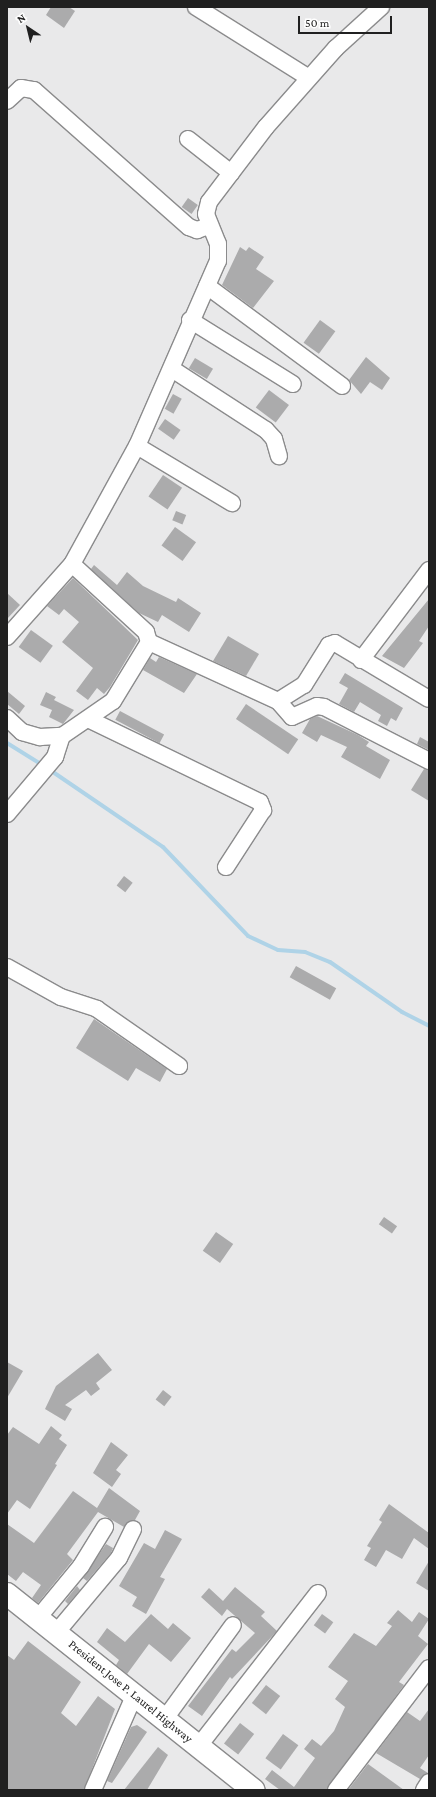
<!DOCTYPE html>
<style>
body{margin:0}
#map{position:relative;width:436px;height:1797px;overflow:hidden;background:#e9e9ea;font-family:"Crimson Pro",serif}
div>[style]{position:absolute}
[style*='--x']{left:calc(var(--x)*1px);top:calc(var(--y)*1px);width:calc(var(--w)*1px);rotate:calc(var(--a)*1deg)}
.stream>*{height:4px;margin:-2px;padding:0 2px;transform-origin:2px;border-radius:2px;background:#afd3e7}
.building>*{inset:0;background:#ababac;transform-origin:0 0}
.roads{filter:drop-shadow(1px 0 #8b8b8c) drop-shadow(-1px 0 #8b8b8c) drop-shadow(0 1px #8b8b8c) drop-shadow(0 -1px #8b8b8c)}
.minor>*{height:16px;margin:-8px;padding:0 8px;transform-origin:8px;border-radius:8px;background:#fff}
.highway>*{height:22px;margin:-11px;padding:0 11px;transform-origin:11px;border-radius:11px;background:#fff}
span{translate:-50% -50%;white-space:nowrap;text-align:center;line-height:1.15;-webkit-text-stroke:3px #fff;paint-order:stroke}
.street-label{font-size:12px;color:#202020}
.frame{position:absolute;inset:0;border:8px solid #202020;pointer-events:none}
.north{position:absolute;left:8px;top:8px;width:40px;height:40px;-webkit-text-stroke:3px #fff;paint-order:stroke;rotate:325deg;font-size:11px;font-weight:700;line-height:16px;text-align:center;color:#202020}
.north::after{content:'';display:block;margin:auto;width:14px;height:18px;background:#202020;clip-path:polygon(50% 0,100% 100%,50% 72%,0 100%)}
.scale{position:absolute;left:298px;top:16px;width:94px;height:18px;box-sizing:border-box;border:2px solid #202020;border-top:0;padding-left:5px;font-size:12px;line-height:14px;white-space:nowrap;color:#202020;-webkit-text-stroke:3px #fff;paint-order:stroke}
</style>
<div id="map">
<div class="stream">
<div style="--x:7;--y:743;--w:44;--a:31.9"></div>
<div style="--x:50;--y:770;--w:137;--a:34.3"></div>
<div style="--x:163;--y:847;--w:123;--a:46.3"></div>
<div style="--x:248;--y:936;--w:33;--a:25"></div>
<div style="--x:278;--y:950;--w:27;--a:4"></div>
<div style="--x:305;--y:952;--w:27;--a:22"></div>
<div style="--x:330;--y:962;--w:88;--a:34.8"></div>
<div style="--x:402;--y:1012;--w:30;--a:27"></div>
</div>
<div class="building">
<div style="clip-path:polygon(51px 7px,69px 7px,75px 11px,64px 28px,46px 15px)"></div>
<div style="left:188px;top:198px;width:12px;height:11px;rotate:35deg"></div>
<div style="clip-path:polygon(240px 247px,246px 251px,249px 247px,264px 257px,256px 269px,274px 281px,253px 308px,222px 285px)"></div>
<div style="left:320px;top:320px;width:19px;height:28px;rotate:36deg"></div>
<div style="clip-path:polygon(366px 357px,390px 378px,382px 390px,370px 382px,361px 394px,349px 380px)"></div>
<div style="left:195px;top:358px;width:21px;height:12px;rotate:31deg"></div>
<div style="left:269px;top:390px;width:25px;height:22px;rotate:37deg"></div>
<div style="left:173px;top:394px;width:10px;height:17px;rotate:29deg"></div>
<div style="left:165px;top:419px;width:19px;height:12px;rotate:35deg"></div>
<div style="left:163px;top:475px;width:23px;height:26px;rotate:34deg"></div>
<div style="left:176px;top:511px;width:11px;height:10px;rotate:22deg"></div>
<div style="left:175px;top:527px;width:26px;height:23px;rotate:36deg"></div>
<div style="clip-path:polygon(94px 565px,117px 585px,127px 572px,143px 586px,176px 602px,178px 598px,201px 613px,189px 632px,162px 615px,158px 622px,139px 613px,91px 569px)"></div>
<div style="clip-path:polygon(73px 578px,138px 640px,110px 687px,104px 694px,97px 688px,88px 700px,76px 691px,93px 668px,62px 642px,79px 622px,64px 609px,59px 615px,47px 606px)"></div>
<div style="clip-path:polygon(7px 593px,20px 605px,7px 619px)"></div>
<div style="clip-path:polygon(429px 599px,429px 626px,419px 641px,423px 643px,404px 668px,382px 656px)"></div>
<div style="left:31px;top:630px;width:27px;height:21px;rotate:36deg"></div>
<div style="clip-path:polygon(228px 636px,259px 654px,246px 676px,213px 661px)"></div>
<div style="clip-path:polygon(159px 657px,197px 674px,184px 693px,143px 670px,150px 658px,156px 662px)"></div>
<div style="clip-path:polygon(345px 673px,403px 708px,396px 721px,391px 718px,387px 726px,378px 721px,381px 715px,360px 702px,354px 712px,339px 704px,348px 688px,339px 683px)"></div>
<div style="clip-path:polygon(7px 691px,25px 706px,19px 714px,7px 704px)"></div>
<div style="clip-path:polygon(46px 692px,56px 697px,54px 700px,74px 710px,63px 724px,49px 717px,52px 710px,40px 705px)"></div>
<div style="left:246px;top:704px;width:63px;height:18px;rotate:34deg"></div>
<div style="left:120px;top:711px;width:50px;height:10px;rotate:28deg"></div>
<div style="clip-path:polygon(317px 716px,358px 735px,369px 742px,366px 746px,390px 760px,380px 779px,341px 757px,347px 747px,321px 735px,317px 742px,302px 733px,310px 719px)"></div>
<div style="clip-path:polygon(420px 737px,429px 742px,429px 750px,417px 744px)"></div>
<div style="clip-path:polygon(424px 769px,429px 770px,429px 801px,411px 790px)"></div>
<div style="left:124px;top:876px;width:11px;height:12px;rotate:38deg"></div>
<div style="left:296px;top:966px;width:46px;height:13px;rotate:29deg"></div>
<div style="clip-path:polygon(94px 1019px,167px 1069px,160px 1082px,136px 1068px,128px 1081px,76px 1048px)"></div>
<div style="left:384px;top:1217px;width:16px;height:9px;rotate:35deg"></div>
<div style="left:216px;top:1232px;width:21px;height:23px;rotate:35deg"></div>
<div style="clip-path:polygon(98px 1353px,112px 1370px,96px 1383px,100px 1389px,91px 1396px,86px 1390px,65px 1405px,72px 1409px,65px 1421px,45px 1409px,56px 1386px)"></div>
<div style="clip-path:polygon(7px 1362px,23px 1371px,7px 1398px)"></div>
<div style="left:163px;top:1390px;width:11px;height:12px;rotate:38deg"></div>
<div style="clip-path:polygon(51px 1426px,62px 1435px,59px 1439px,67px 1445px,55px 1464px,57px 1465px,30px 1509px,17px 1500px,7px 1514px,7px 1435px,13px 1427px,39px 1444px)"></div>
<div style="clip-path:polygon(111px 1442px,128px 1455px,116px 1470px,121px 1474px,112px 1487px,93px 1473px)"></div>
<div style="clip-path:polygon(109px 1488px,140px 1511px,135px 1520px,124px 1527px,98px 1512px,67px 1554px,73px 1560px,38px 1603px,32px 1598px,41px 1585px,23px 1572px,16px 1581px,7px 1574px,7px 1524px,34px 1543px,73px 1491px,97px 1508px)"></div>
<div style="clip-path:polygon(389px 1504px,429px 1533px,429px 1549px,414px 1538px,402px 1559px,386px 1550px,376px 1567px,364px 1560px,371px 1548px,367px 1546px,382px 1522px,379px 1520px)"></div>
<div style="clip-path:polygon(165px 1530px,182px 1539px,160px 1577px,165px 1579px,146px 1614px,132px 1606px,137px 1597px,119px 1586px,144px 1543px,155px 1549px)"></div>
<div style="clip-path:polygon(106px 1544px,113px 1548px,111px 1553px,87px 1581px,83px 1578px)"></div>
<div style="clip-path:polygon(429px 1561px,429px 1591px,416px 1583px)"></div>
<div style="clip-path:polygon(77px 1586px,80px 1590px,68px 1604px,65px 1601px)"></div>
<div style="clip-path:polygon(235px 1587px,265px 1612px,261px 1616px,277px 1631px,232px 1679px,230px 1677px,202px 1716px,188px 1706px,232px 1649px,236px 1652px,255px 1633px,227px 1609px,222px 1616px,201px 1597px,209px 1588px,223px 1601px)"></div>
<div style="clip-path:polygon(398px 1610px,412px 1622px,419px 1612px,429px 1619px,418px 1636px,428px 1644px,399px 1682px,404px 1685px,327px 1790px,280px 1790px,265px 1779px,272px 1770px,294px 1787px,315px 1758px,304px 1749px,312px 1739px,321px 1746px,334px 1731px,345px 1707px,335px 1699px,348px 1681px,328px 1667px,354px 1633px,376px 1646px,392px 1626px,387px 1623px)"></div>
<div style="clip-path:polygon(151px 1614px,168px 1629px,173px 1623px,191px 1638px,171px 1662px,149px 1644px,127px 1674px,116px 1665px,119px 1660px,97px 1642px,107px 1628px,125px 1642px)"></div>
<div style="left:322px;top:1614px;width:14px;height:14px;rotate:36deg"></div>
<div style="clip-path:polygon(28px 1641px,81px 1682px,61px 1713px,76px 1726px,98px 1696px,115px 1709px,84px 1790px,7px 1790px,7px 1655px,14px 1660px)"></div>
<div style="left:266px;top:1685px;width:18px;height:23px;rotate:38deg"></div>
<div style="clip-path:polygon(429px 1709px,429px 1755px,420px 1768px,428px 1773px,420px 1779px,376px 1753px,407px 1712px,420px 1721px)"></div>
<div style="left:240px;top:1723px;width:18px;height:26px;rotate:38deg"></div>
<div style="clip-path:polygon(137px 1725px,147px 1732px,112px 1783px,107px 1781px,131px 1727px)"></div>
<div style="left:283px;top:1734px;width:19px;height:30px;rotate:36deg"></div>
<div style="clip-path:polygon(158px 1747px,168px 1755px,147px 1790px,124px 1790px)"></div>
<div style="clip-path:polygon(368px 1764px,404px 1790px,348px 1790px)"></div>
</div>
<div class="roads">
<div class="minor">
<div style="--x:196;--y:7;--w:133;--a:32.1"></div>
<div style="--x:7;--y:101;--w:19;--a:-43"></div>
<div style="--x:21;--y:88;--w:13;--a:9"></div>
<div style="--x:34;--y:90;--w:207;--a:41.5"></div>
<div style="--x:189;--y:227;--w:9;--a:21"></div>
<div style="--x:197;--y:230;--w:13;--a:-18"></div>
<div style="--x:188;--y:139;--w:55;--a:38.3"></div>
<div style="--x:207;--y:286;--w:168;--a:36.5"></div>
<div style="--x:190;--y:320;--w:121;--a:31.9"></div>
<div style="--x:172;--y:369;--w:112;--a:33"></div>
<div style="--x:266;--y:430;--w:12;--a:48"></div>
<div style="--x:274;--y:439;--w:18;--a:74"></div>
<div style="--x:137;--y:446;--w:111;--a:31"></div>
<div style="--x:7;--y:637;--w:98;--a:-48.3"></div>
<div style="--x:72;--y:564;--w:135;--a:-61.2"></div>
<div style="--x:137;--y:446;--w:202;--a:-66.4"></div>
<div style="--x:218;--y:261;--w:17;--a:-90"></div>
<div style="--x:218;--y:244;--w:32;--a:-112"></div>
<div style="--x:206;--y:214;--w:12;--a:-76"></div>
<div style="--x:209;--y:202;--w:94;--a:-52.8"></div>
<div style="--x:266;--y:127;--w:106;--a:-48.5"></div>
<div style="--x:336;--y:48;--w:61;--a:-42.3"></div>
<div style="--x:149;--y:642;--w:142;--a:24.6"></div>
<div style="--x:278;--y:701;--w:21;--a:49"></div>
<div style="--x:292;--y:717;--w:27;--a:-24"></div>
<div style="--x:317;--y:706;--w:7;--a:8"></div>
<div style="--x:324;--y:707;--w:118;--a:27.2"></div>
<div style="--x:361;--y:660;--w:113;--a:-52.9"></div>
<div style="--x:278;--y:701;--w:31;--a:-32"></div>
<div style="--x:304;--y:685;--w:47;--a:-58"></div>
<div style="--x:329;--y:645;--w:6;--a:-18"></div>
<div style="--x:335;--y:643;--w:109;--a:30.8"></div>
<div style="--x:7;--y:718;--w:21;--a:43"></div>
<div style="--x:22;--y:732;--w:19;--a:16"></div>
<div style="--x:40;--y:737;--w:22;--a:-3"></div>
<div style="--x:88;--y:719;--w:191;--a:25.8"></div>
<div style="--x:260;--y:802;--w:9;--a:69"></div>
<div style="--x:263;--y:810;--w:68;--a:123"></div>
<div style="--x:7;--y:814;--w:75;--a:-49.9"></div>
<div style="--x:55;--y:757;--w:22;--a:-72"></div>
<div style="--x:62;--y:736;--w:62;--a:-34.5"></div>
<div style="--x:113;--y:701;--w:69;--a:-58.6"></div>
<div style="--x:149;--y:642;--w:10;--a:-107"></div>
<div style="--x:146;--y:632;--w:100;--a:-137.4"></div>
<div style="--x:7;--y:967;--w:62;--a:29.1"></div>
<div style="--x:61;--y:997;--w:38;--a:18"></div>
<div style="--x:97;--y:1009;--w:100;--a:34.8"></div>
<div style="--x:38;--y:1618;--w:67;--a:-50.4"></div>
<div style="--x:81;--y:1566;--w:46;--a:-58.4"></div>
<div style="--x:56;--y:1633;--w:98;--a:-50"></div>
<div style="--x:119;--y:1558;--w:32;--a:-64"></div>
<div style="--x:164;--y:1720;--w:117;--a:-54"></div>
<div style="--x:198;--y:1747;--w:195;--a:-52.1"></div>
<div style="--x:93;--y:1790;--w:103;--a:-66.4"></div>
<div style="--x:336;--y:1790;--w:153;--a:-52.7"></div>
<div style="--x:424;--y:1790;--w:9;--a:-58"></div>
</div>
<div class="highway">
<div style="--x:7;--y:1594;--w:315;--a:38.5"></div>
</div>
</div>
<div class="street-label">
<span style="left:130px;top:1692px;rotate:39deg">President Jose P. Laurel Highway</span>
</div>
<div class="frame"></div>
<div class="north">N</div>
<div class="scale">50 m</div>
</div>
